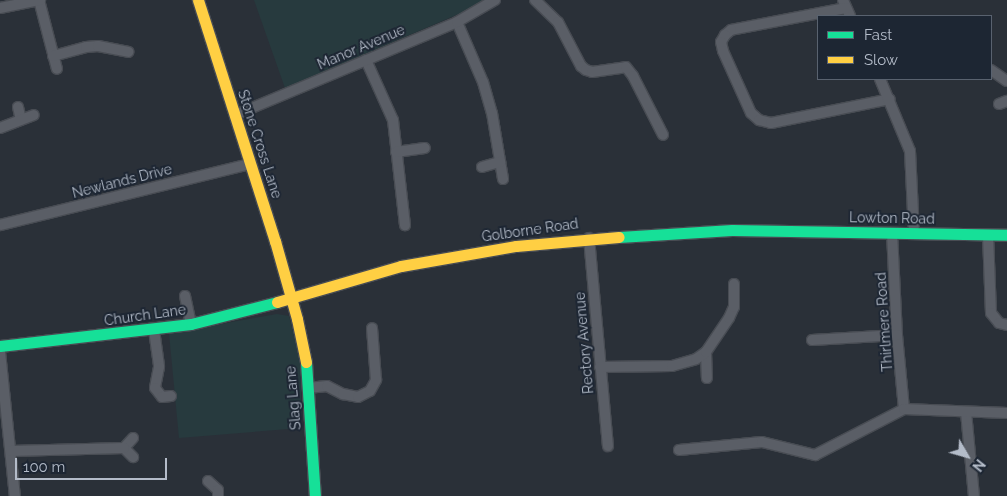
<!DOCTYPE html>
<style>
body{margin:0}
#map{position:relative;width:1007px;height:496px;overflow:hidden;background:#2a3038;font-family:Raleway,sans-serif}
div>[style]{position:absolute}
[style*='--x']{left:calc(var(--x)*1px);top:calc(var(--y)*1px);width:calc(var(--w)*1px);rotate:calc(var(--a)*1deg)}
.green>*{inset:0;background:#273a3e}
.roads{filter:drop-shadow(1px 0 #484c53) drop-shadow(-1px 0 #484c53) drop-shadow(0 1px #484c53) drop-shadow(0 -1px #484c53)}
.street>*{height:10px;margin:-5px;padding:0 5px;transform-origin:5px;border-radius:5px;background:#5a5e66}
.fast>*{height:11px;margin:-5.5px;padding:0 5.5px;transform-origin:5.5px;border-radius:5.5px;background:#16e098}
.slow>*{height:11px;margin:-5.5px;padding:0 5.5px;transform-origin:5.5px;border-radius:5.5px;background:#ffcf43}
span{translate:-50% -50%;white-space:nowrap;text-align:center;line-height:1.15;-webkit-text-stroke:4px #1d2633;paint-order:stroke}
.street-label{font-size:14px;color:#b4bcc9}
.legend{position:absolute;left:817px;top:15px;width:175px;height:65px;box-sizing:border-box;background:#1d2633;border:1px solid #59626f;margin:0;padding:6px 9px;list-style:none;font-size:15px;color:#b4bcc9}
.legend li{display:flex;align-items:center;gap:10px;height:25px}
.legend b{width:25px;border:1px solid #59626f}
.north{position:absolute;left:942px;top:431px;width:50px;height:50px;-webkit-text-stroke:4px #1d2633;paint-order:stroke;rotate:128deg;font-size:14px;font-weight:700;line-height:20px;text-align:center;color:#b4bcc9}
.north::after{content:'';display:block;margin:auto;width:18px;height:22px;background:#b4bcc9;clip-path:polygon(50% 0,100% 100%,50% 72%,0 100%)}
.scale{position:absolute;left:15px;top:458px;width:152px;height:22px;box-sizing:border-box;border:2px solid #b4bcc9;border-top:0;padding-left:6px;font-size:15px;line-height:18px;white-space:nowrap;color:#b4bcc9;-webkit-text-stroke:4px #1d2633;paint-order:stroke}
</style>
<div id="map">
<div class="green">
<div style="clip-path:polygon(254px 0,486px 0,461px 13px,285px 88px)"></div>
<div style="clip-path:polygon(277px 314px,289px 316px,301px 363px,301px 428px,179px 438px,169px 333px)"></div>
</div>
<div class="roads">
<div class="street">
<div style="--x:39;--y:0;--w:71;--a:75.4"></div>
<div style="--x:535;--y:0;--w:32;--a:44"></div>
<div style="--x:558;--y:22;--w:50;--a:62.4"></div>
<div style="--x:581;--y:66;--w:6;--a:39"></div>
<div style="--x:586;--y:70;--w:6;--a:18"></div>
<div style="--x:592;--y:72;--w:34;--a:-8"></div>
<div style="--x:626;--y:67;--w:11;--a:52"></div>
<div style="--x:633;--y:76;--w:66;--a:63"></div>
<div style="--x:843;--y:0;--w:17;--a:66"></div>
<div style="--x:0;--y:8;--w:41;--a:-11.3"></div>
<div style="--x:846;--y:8;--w:117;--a:169.2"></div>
<div style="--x:731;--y:30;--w:8;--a:140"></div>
<div style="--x:725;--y:35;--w:8;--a:120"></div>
<div style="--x:721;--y:42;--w:9;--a:77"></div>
<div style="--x:723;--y:51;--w:68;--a:65.7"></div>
<div style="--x:751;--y:113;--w:11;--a:41"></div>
<div style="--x:759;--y:120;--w:12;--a:14"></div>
<div style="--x:771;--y:123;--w:121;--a:-11.4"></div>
<div style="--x:457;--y:22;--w:65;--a:66.6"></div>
<div style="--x:483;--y:82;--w:32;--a:74"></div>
<div style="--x:492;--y:113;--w:67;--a:80.5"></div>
<div style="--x:53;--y:56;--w:34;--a:-15"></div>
<div style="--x:86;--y:47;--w:12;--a:-5"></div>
<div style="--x:98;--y:46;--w:31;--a:11"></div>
<div style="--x:366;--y:60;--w:66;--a:65.8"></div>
<div style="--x:393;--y:120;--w:106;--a:83.5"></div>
<div style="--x:991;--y:70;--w:19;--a:35"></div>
<div style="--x:880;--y:79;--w:78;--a:67.4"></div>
<div style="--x:910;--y:151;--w:82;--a:87.2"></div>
<div style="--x:999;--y:104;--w:9;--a:-21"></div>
<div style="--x:18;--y:107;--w:13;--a:77"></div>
<div style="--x:235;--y:115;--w:241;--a:-22.7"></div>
<div style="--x:457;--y:22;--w:44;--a:-30.1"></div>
<div style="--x:0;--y:128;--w:36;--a:-21"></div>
<div style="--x:396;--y:152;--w:29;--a:-8"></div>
<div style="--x:482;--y:167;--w:19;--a:-16"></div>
<div style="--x:0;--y:225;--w:258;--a:-13.7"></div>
<div style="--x:892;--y:233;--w:102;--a:87.2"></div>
<div style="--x:897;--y:335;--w:74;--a:84.6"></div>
<div style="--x:988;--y:235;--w:78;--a:87.8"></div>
<div style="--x:991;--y:313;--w:13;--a:51"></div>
<div style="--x:999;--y:323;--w:8;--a:14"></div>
<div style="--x:589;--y:238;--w:209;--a:84.8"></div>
<div style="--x:185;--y:296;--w:29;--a:78"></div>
<div style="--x:154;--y:330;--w:37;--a:82"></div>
<div style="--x:159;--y:367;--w:21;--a:101"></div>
<div style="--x:155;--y:388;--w:11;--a:52"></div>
<div style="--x:162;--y:397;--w:9;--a:-6"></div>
<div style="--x:812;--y:340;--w:85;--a:-3.4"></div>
<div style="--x:0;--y:352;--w:145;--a:84.1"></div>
<div style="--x:706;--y:352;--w:26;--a:88"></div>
<div style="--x:600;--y:367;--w:72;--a:-0.8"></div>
<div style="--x:672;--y:366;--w:25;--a:-16"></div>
<div style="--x:696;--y:359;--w:12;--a:-35"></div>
<div style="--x:706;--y:352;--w:41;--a:-55.9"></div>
<div style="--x:729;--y:318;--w:12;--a:-66"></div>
<div style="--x:734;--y:307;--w:23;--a:-90"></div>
<div style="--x:308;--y:388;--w:19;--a:-6"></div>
<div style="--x:327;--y:386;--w:18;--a:27"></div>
<div style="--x:343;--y:394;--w:15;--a:11"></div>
<div style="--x:358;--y:397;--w:13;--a:-27"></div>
<div style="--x:370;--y:391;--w:13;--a:-61"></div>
<div style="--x:376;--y:380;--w:52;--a:-94.4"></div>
<div style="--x:966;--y:412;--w:84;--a:84.6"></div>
<div style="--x:133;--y:438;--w:13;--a:132"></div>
<div style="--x:124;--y:448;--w:13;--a:45"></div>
<div style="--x:679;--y:450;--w:83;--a:-5.5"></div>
<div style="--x:762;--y:442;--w:55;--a:13.8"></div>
<div style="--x:815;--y:455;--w:100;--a:-27.3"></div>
<div style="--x:904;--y:409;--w:103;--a:2.2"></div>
<div style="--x:11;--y:451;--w:113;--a:-1.5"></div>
<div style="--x:208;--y:481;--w:13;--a:42"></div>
<div style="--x:218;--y:490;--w:6;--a:90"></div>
</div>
<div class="fast">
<div style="--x:619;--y:237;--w:113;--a:-3.5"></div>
<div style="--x:732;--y:230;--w:275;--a:1"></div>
<div style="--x:0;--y:346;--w:192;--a:-6.6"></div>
<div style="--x:191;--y:324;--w:89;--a:-14.3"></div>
<div style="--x:306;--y:362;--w:134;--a:86.2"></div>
</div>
<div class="slow">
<div style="--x:198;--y:0;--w:253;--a:72.3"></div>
<div style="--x:275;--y:241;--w:81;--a:74.2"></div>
<div style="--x:297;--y:319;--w:44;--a:78.2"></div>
<div style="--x:277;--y:302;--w:129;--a:-16.2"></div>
<div style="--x:401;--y:266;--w:117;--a:-9.9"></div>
<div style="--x:516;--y:246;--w:103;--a:-5"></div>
</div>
</div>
<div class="street-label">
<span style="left:361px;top:47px;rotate:-23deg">Manor Avenue</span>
<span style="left:260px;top:144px;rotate:72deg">Stone Cross Lane</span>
<span style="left:122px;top:181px;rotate:-14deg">Newlands Drive</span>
<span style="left:892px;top:218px;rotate:1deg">Lowton Road</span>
<span style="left:530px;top:230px;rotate:-8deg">Golborne Road</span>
<span style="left:145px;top:315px;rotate:-8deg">Church Lane</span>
<span style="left:884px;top:322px;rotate:-94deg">Thirlmere Road</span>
<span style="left:584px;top:343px;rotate:-95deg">Rectory Avenue</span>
<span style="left:293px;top:398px;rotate:-95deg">Slag Lane</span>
</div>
<ul class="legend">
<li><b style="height:6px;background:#16e098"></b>Fast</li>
<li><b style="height:6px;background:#ffcf43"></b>Slow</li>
</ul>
<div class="north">N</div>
<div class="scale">100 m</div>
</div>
